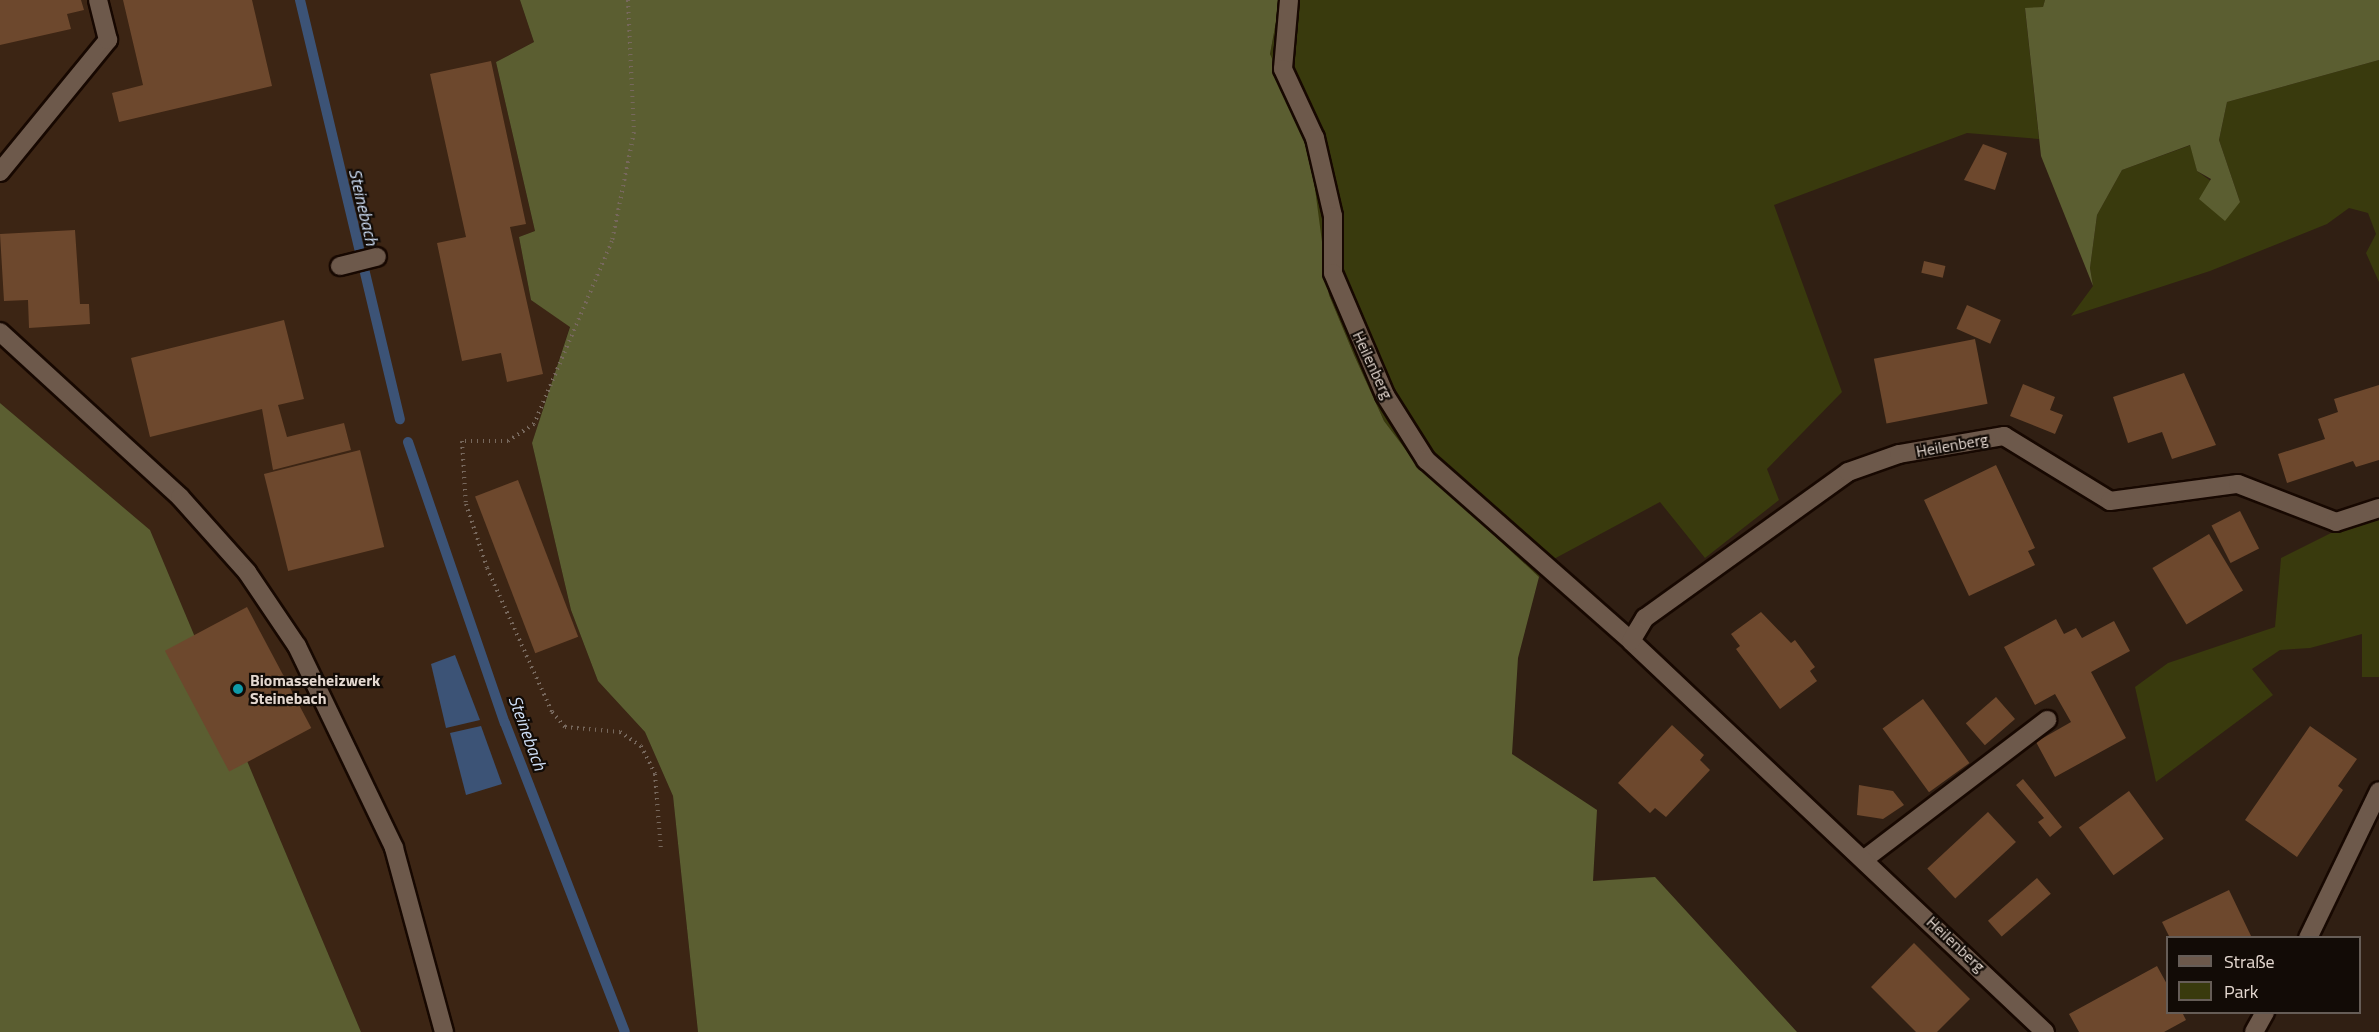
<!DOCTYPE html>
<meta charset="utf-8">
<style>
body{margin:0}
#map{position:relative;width:2379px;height:1032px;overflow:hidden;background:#301f13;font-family:"Titillium Web",sans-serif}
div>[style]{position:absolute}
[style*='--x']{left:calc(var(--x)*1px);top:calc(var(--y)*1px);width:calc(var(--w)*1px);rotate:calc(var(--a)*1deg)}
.built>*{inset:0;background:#3c2514}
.green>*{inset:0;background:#393a0d}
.forest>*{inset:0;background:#5b5e31}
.water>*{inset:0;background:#3c5376}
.stream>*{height:10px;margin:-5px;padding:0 5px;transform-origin:5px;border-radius:5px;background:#3c5376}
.building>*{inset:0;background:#6d482d;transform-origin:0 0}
.path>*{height:4px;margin-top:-2px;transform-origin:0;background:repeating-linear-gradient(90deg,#77685d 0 1.5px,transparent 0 6px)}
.roads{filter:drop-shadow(2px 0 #170801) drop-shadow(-2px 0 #170801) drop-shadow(0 2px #170801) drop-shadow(0 -2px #170801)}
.lane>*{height:18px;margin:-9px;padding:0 9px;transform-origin:9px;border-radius:9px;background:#6d594b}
.street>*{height:18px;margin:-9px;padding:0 9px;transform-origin:9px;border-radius:9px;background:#6d594b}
.dots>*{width:16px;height:16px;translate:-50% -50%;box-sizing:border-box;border:3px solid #120b06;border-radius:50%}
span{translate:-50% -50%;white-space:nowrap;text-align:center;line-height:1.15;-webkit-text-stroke:4.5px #120b06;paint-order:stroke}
.street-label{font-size:16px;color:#e4d8d0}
.poi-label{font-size:16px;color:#e4d8d0;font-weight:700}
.left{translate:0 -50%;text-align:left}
.water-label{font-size:18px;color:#cedef6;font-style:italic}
.legend{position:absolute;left:2166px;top:936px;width:195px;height:78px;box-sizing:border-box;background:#120b06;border:2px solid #665d57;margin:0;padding:8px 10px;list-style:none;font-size:18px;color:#e4d8d0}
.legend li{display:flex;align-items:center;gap:12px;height:30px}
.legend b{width:30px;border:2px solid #665d57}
</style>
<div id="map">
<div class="built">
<div style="clip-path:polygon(0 0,520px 0,534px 42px,496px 62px,535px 231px,519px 237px,531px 300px,570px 326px,532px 443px,571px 610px,598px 681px,645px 732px,673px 796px,698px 1032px,361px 1032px,150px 530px,0 403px)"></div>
</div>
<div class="green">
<div style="clip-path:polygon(1280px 0,2045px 0,2043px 7px,2025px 9px,2039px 139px,1967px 133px,1774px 205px,1842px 392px,1767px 469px,1779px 500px,1705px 558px,1660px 502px,1552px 560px,1539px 577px,1415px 463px,1384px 421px,1354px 355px,1329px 295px,1320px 234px,1270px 54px)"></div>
<div style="clip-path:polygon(2379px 60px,2379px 282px,2366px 253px,2376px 234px,2368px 213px,2349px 208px,2327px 224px,2210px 271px,2071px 316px,2093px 286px,2090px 268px,2097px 215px,2122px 170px,2191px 145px,2197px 171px,2240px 202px,2219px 140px,2227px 102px)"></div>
<div style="clip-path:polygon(2379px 516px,2379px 677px,2362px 677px,2362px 634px,2310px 648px,2280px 650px,2252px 669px,2273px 695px,2156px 782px,2135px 687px,2168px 663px,2275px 627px,2281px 558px,2343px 527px)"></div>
</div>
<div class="forest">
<div style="clip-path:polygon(520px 0,1280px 0,1270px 54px,1309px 143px,1329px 295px,1354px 355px,1384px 421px,1415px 462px,1539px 577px,1518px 658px,1512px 754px,1597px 810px,1593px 881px,1655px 877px,1797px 1032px,698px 1032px,673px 796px,645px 732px,598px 681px,571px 610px,532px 443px,570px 327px,531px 300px,519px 237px,535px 231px,496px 62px,534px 42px)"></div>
<div style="clip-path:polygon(2045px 0,2379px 0,2379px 60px,2227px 102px,2219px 140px,2240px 202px,2225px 221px,2199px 199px,2211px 179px,2197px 171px,2190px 145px,2122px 170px,2097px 215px,2090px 268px,2093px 286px,2041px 156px,2025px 8px,2043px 7px)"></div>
<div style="clip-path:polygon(0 403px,150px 530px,361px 1032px,0 1032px)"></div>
</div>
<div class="water">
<div style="clip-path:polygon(455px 655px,480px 720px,446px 728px,431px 664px)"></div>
<div style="clip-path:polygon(481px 726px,502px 784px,466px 795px,450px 733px)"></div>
</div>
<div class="stream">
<div style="--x:300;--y:0;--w:431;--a:76.6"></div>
<div style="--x:408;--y:442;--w:297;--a:71"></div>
<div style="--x:505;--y:723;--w:331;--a:68.8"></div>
</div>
<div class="building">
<div style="clip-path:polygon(0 0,81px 0,84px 10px,67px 14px,71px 29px,0 45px)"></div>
<div style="clip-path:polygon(123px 0,252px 0,272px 86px,119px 122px,112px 93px,143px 85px)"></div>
<div style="clip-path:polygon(491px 61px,526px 224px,510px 227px,543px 374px,507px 382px,501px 353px,462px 361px,437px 243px,466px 237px,430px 74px)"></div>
<div style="clip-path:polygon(1983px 144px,2007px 153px,1995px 190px,1964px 180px)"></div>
<div style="clip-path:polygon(75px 230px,80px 304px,89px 304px,90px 324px,29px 328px,28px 300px,4px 301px,0 234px)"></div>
<div style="left:1924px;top:261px;width:22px;height:12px;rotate:13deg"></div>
<div style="left:1967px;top:305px;width:37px;height:26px;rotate:24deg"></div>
<div style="clip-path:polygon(284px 320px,304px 399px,278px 405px,287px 437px,344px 423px,351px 450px,273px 470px,262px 409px,150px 437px,131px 358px)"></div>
<div style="left:1975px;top:339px;width:66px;height:103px;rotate:79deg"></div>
<div style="clip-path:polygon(2184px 373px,2216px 445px,2172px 459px,2162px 432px,2128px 443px,2113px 397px)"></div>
<div style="clip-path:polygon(2023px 384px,2055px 397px,2050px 410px,2063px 415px,2055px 434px,2010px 416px)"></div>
<div style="clip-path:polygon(2379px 385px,2379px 460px,2356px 467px,2353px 461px,2287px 483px,2278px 454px,2325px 439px,2318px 419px,2338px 412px,2334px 399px)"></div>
<div style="left:360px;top:450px;width:100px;height:99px;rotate:76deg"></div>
<div style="clip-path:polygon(1996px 465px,2035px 548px,2028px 551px,2035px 565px,1969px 596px,1924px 500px)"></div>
<div style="left:518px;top:480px;width:168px;height:46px;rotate:69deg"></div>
<div style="left:2240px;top:511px;width:42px;height:32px;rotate:63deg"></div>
<div style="left:2209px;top:534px;width:66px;height:66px;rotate:59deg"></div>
<div style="left:247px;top:607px;width:137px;height:93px;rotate:62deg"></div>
<div style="clip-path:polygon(1761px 612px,1791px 643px,1795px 640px,1815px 667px,1810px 671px,1817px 681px,1780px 709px,1736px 649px,1740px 646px,1731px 634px)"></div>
<div style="clip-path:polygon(2056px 619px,2064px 634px,2076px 628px,2082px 638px,2114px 621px,2130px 651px,2091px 672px,2126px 738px,2055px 777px,2036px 742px,2071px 722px,2055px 694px,2035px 705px,2004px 647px)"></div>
<div style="left:1996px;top:697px;width:29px;height:40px;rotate:49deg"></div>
<div style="left:1923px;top:699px;width:79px;height:50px;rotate:54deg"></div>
<div style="clip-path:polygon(1672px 725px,1704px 755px,1700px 760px,1710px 770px,1666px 817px,1655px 808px,1650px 813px,1618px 783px)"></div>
<div style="clip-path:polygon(2310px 726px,2357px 759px,2338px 786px,2343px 790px,2297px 857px,2245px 820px)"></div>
<div style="clip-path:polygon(2023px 779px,2062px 827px,2050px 837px,2038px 822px,2044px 818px,2016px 785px)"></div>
<div style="clip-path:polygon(1859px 785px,1893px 791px,1904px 805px,1883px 819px,1857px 815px)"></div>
<div style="left:2129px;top:791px;width:59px;height:62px;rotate:54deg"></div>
<div style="left:1988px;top:812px;width:41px;height:83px;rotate:47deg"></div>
<div style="left:2037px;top:878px;width:21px;height:65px;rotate:49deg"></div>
<div style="clip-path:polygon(2229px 890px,2252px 938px,2170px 938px,2162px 922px)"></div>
<div style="clip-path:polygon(1914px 943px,1970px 999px,1937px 1032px,1916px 1032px,1871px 987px)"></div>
<div style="clip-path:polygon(2157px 966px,2168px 986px,2168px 1012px,2182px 1012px,2186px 1020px,2164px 1032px,2079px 1032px,2069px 1014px)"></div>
</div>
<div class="path">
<div style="--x:628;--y:0;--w:132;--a:87.4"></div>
<div style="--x:634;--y:132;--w:111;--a:101.4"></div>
<div style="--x:612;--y:241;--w:199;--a:113.1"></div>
<div style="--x:534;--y:424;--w:31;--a:147"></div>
<div style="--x:508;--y:441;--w:46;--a:180"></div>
<div style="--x:462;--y:441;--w:63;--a:86.4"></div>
<div style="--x:466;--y:504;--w:67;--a:71.8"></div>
<div style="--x:487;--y:568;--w:158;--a:65.7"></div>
<div style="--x:552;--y:712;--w:20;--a:49"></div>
<div style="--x:565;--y:727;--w:55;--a:5.2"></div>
<div style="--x:620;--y:732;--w:25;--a:34"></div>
<div style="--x:641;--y:746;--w:31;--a:63"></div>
<div style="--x:655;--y:774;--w:77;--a:85.5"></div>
</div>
<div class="roads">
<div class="lane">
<div style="--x:0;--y:172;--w:171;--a:-50.7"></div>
<div style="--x:108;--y:40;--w:41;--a:-104"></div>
<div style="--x:340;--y:266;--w:38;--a:-14"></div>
<div style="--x:1866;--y:858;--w:228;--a:-37.3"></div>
</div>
<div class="street">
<div style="--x:1289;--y:0;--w:69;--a:95"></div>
<div style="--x:1283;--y:69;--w:76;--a:65.1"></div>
<div style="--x:1315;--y:138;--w:80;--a:77"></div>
<div style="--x:1333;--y:216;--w:57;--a:90"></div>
<div style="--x:1333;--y:273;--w:133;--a:66.9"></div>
<div style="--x:1385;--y:395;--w:77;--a:57.8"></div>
<div style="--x:1426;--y:460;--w:273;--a:41.4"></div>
<div style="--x:0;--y:332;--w:244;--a:42.5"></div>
<div style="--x:180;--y:497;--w:101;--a:48.2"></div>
<div style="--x:247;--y:572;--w:89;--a:56"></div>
<div style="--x:297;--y:646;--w:224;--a:64.3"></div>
<div style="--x:394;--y:848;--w:191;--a:74.8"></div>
<div style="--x:2308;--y:938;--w:163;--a:-64.2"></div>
<div style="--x:2045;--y:1032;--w:569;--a:-136.64"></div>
<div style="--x:1631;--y:641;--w:27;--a:-59"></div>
<div style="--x:1645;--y:618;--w:250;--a:-35.7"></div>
<div style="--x:1848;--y:472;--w:54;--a:-19.4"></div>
<div style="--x:1899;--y:454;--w:107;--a:-9.7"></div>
<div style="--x:2004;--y:436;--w:124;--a:31.5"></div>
<div style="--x:2110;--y:501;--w:129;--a:-7.6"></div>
<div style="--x:2238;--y:484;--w:105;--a:21.2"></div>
<div style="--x:2336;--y:522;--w:45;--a:-18"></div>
<div style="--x:2254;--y:1032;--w:23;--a:-61"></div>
</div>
</div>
<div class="dots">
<div style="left:238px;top:689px;background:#0f9aa8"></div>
</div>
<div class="street-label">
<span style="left:1373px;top:365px;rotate:65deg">Heilenberg</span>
<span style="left:1952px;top:445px;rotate:-10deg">Heilenberg</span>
<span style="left:1956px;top:944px;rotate:43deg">Heilenberg</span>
</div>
<div class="poi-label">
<span class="left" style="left:250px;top:689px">Biomasseheizwerk<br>Steinebach</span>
</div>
<div class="water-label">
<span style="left:363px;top:207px;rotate:77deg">Steinebach</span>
<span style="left:527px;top:733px;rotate:70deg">Steinebach</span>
</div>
<ul class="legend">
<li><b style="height:8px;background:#6d594b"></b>Straße</li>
<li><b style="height:16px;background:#393a0d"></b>Park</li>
</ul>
</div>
